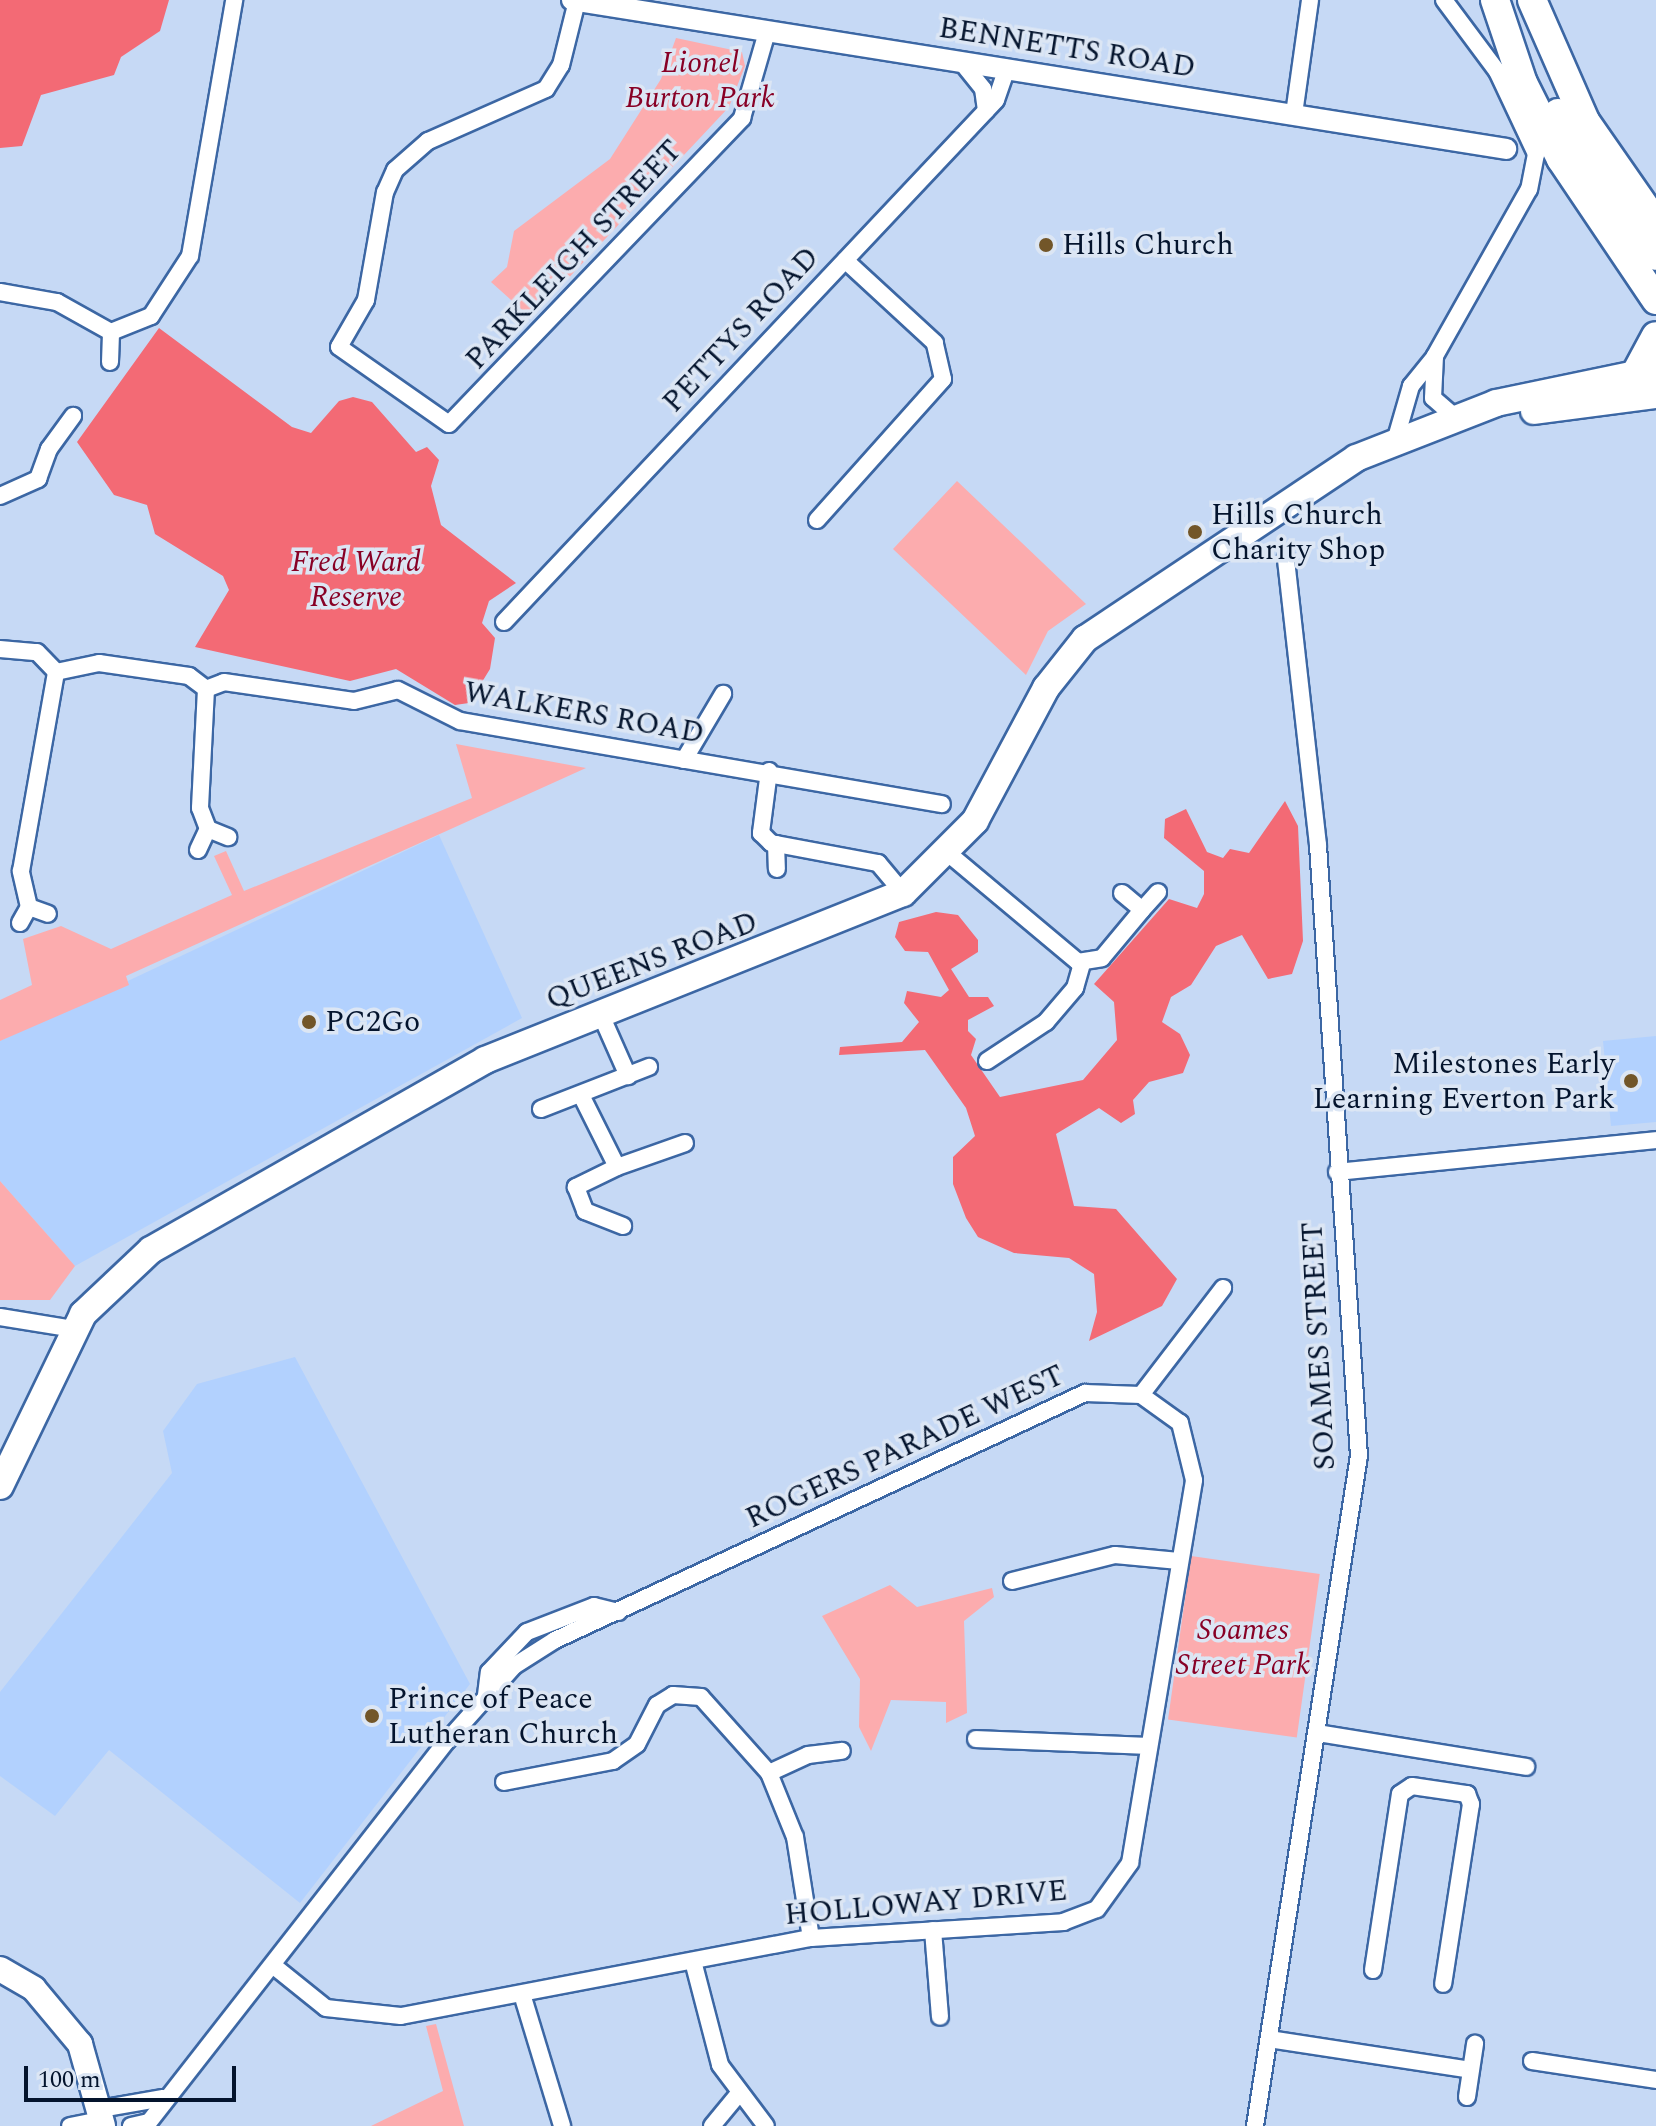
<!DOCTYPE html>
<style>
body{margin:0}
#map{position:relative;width:1656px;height:2126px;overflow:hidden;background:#c6d9f5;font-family:Spectral,serif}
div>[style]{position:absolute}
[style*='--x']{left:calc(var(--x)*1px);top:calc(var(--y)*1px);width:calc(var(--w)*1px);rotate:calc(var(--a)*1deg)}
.built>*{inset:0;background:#b2d1fe}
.green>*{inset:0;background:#fcacae;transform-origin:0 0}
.forest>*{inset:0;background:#f36a75}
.roads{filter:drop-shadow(2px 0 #3c67a4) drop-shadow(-2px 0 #3c67a4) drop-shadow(0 2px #3c67a4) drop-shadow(0 -2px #3c67a4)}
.minor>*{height:16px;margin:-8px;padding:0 8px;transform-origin:8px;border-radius:8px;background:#fff}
.tertiary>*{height:20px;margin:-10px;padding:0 10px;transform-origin:10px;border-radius:10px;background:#fff}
.secondary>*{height:24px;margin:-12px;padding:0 12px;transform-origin:12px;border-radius:12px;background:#fff}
.primary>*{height:26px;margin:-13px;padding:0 13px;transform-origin:13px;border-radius:13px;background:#fff}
.trunk>*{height:28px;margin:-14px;padding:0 14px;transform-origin:14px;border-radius:14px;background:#fff}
.dots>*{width:22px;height:22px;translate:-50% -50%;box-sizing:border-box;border:4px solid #dce6f4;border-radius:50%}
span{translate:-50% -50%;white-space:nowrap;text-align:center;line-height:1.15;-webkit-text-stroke:7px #dce6f4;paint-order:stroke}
.street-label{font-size:30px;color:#04142d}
.park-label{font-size:30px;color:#880025;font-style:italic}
.poi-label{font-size:30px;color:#04142d}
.left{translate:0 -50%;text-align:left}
.right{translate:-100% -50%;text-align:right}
.scale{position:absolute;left:24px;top:2066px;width:212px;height:36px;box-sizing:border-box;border:4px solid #04142d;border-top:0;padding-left:10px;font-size:24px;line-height:28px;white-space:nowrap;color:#04142d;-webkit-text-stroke:6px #dce6f4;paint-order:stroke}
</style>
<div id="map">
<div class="built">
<div style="clip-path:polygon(439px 835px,522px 1018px,75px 1266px,0 1181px,0 1041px)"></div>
<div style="clip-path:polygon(1656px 1036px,1656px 1122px,1611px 1126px,1603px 1041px)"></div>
<div style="clip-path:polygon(295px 1357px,470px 1684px,300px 1903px,109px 1750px,55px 1816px,0 1776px,0 1692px,172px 1473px,163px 1431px,197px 1384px)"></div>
</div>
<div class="green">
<div style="clip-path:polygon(676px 38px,742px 52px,745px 66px,729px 107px,531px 318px,491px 282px,507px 267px,514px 231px,610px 159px,661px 79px)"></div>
<div style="clip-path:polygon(957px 481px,1086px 604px,1048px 631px,1026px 675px,893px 549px)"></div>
<div style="clip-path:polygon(456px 744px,586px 768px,126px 976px,129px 985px,0 1041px,0 1000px,32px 985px,23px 939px,61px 926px,111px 949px,232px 895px,214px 856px,226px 851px,244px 891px,472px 798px)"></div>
<div style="clip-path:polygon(0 1181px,75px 1266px,50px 1300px,0 1300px)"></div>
<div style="left:1191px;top:1556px;width:130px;height:165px;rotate:8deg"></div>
<div style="clip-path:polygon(890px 1585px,917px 1607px,992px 1588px,994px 1597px,964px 1621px,967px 1713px,946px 1723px,946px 1702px,891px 1700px,871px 1751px,859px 1727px,860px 1679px,822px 1616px)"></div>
<div style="clip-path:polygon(436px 2024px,464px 2126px,371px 2126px,443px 2091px,426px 2026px)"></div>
</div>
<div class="forest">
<div style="clip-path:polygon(0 0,169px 0,160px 31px,121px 57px,114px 75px,41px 95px,22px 146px,0 148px)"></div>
<div style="clip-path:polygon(159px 328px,292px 427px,311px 433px,339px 401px,353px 397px,372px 402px,416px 452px,427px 447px,439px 460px,431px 486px,441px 525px,516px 583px,489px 601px,482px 623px,495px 638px,490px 669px,469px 703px,455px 705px,396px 669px,350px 681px,195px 647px,229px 590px,223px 576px,155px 534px,147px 505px,114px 495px,77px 442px)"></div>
<div style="clip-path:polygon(1285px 801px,1298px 826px,1303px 941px,1292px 974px,1268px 979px,1242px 935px,1216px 946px,1191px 985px,1171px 997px,1162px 1022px,1180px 1034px,1190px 1055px,1183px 1073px,1149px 1082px,1133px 1100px,1135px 1114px,1121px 1123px,1099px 1108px,1056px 1134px,1074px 1206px,1116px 1209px,1177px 1279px,1162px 1306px,1089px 1341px,1097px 1312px,1094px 1274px,1069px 1258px,1014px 1253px,978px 1237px,966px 1218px,953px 1184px,953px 1157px,975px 1136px,966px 1108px,925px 1050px,839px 1055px,840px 1047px,902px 1042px,919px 1022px,904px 1003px,907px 991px,941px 997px,949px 990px,928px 952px,905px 951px,895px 937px,899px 922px,936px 912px,958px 915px,978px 940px,978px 952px,951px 969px,969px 997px,988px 997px,994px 1006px,968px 1020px,968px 1031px,976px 1039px,971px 1055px,1000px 1097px,1083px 1080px,1117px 1040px,1114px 1002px,1094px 984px,1169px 899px,1197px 908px,1204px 894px,1204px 871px,1164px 838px,1165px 819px,1186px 809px,1207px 852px,1223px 858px,1230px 849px,1249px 853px)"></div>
</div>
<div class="roads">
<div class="minor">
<div style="--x:1444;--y:0;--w:89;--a:53.3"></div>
<div style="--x:1497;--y:71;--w:92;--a:64.8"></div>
<div style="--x:1536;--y:154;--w:36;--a:101"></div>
<div style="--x:1529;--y:189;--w:192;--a:119.4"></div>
<div style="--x:1435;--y:356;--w:42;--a:92.7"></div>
<div style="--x:1433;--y:398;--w:28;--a:41"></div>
<div style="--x:577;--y:1;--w:66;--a:104"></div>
<div style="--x:561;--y:65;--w:28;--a:122"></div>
<div style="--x:546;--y:89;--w:129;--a:156.2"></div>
<div style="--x:428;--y:141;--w:44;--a:138.7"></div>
<div style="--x:395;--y:170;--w:24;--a:114"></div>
<div style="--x:385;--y:192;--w:110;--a:100"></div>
<div style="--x:366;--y:300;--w:54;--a:119.9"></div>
<div style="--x:339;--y:347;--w:134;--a:35"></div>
<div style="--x:449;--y:424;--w:424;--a:-46.2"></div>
<div style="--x:742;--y:118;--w:90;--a:-73.8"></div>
<div style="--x:963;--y:64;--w:32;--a:51"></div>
<div style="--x:983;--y:89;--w:22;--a:82"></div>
<div style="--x:1294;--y:114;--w:115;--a:-82"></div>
<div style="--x:0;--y:292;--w:58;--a:10"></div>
<div style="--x:57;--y:302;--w:62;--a:29.1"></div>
<div style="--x:111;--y:332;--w:43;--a:-21.8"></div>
<div style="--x:151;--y:316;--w:72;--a:-57"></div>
<div style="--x:190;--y:256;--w:260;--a:-80.2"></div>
<div style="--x:110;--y:362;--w:30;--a:-88"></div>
<div style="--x:1396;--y:438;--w:54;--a:-73.9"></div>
<div style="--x:1411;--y:386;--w:38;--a:-51"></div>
<div style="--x:0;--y:496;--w:42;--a:-24.1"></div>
<div style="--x:38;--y:479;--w:32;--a:-70"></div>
<div style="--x:49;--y:449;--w:41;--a:-54"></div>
<div style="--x:817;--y:520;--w:189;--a:-48.2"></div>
<div style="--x:943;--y:379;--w:37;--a:-103"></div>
<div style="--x:935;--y:343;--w:122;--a:-137.3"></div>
<div style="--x:504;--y:622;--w:717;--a:-46.69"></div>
<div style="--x:996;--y:100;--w:34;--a:-71"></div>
<div style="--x:0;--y:649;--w:37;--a:5"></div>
<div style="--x:37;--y:652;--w:28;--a:46"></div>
<div style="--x:56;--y:672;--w:44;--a:-11.8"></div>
<div style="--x:99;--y:663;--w:91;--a:8.2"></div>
<div style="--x:189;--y:676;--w:21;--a:37"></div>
<div style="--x:206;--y:689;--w:19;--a:-21"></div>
<div style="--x:224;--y:682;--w:131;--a:8.3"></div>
<div style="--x:354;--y:701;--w:45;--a:-14"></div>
<div style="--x:398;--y:690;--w:69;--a:26.6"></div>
<div style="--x:460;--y:721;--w:489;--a:9.8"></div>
<div style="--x:206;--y:689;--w:119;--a:92.9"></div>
<div style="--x:200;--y:808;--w:22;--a:69"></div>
<div style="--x:684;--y:760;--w:77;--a:-59.4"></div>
<div style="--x:769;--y:771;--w:63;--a:97.4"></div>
<div style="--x:761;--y:833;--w:14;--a:45"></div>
<div style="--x:771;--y:843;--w:109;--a:10.6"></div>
<div style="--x:878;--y:863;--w:39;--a:50"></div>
<div style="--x:776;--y:844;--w:25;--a:88"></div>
<div style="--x:198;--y:850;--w:23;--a:-65"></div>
<div style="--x:208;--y:829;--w:22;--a:22"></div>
<div style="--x:949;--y:854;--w:168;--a:39.9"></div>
<div style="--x:1078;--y:962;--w:24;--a:-9"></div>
<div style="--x:1102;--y:958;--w:62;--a:-50.2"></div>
<div style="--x:1122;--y:893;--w:26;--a:40"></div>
<div style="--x:1142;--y:910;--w:24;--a:-48"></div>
<div style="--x:29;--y:907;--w:37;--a:-103"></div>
<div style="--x:21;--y:871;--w:202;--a:-80"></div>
<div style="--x:20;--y:923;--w:18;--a:-61"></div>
<div style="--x:29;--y:907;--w:20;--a:20"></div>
<div style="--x:601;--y:1015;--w:67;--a:66.1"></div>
<div style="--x:987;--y:1061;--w:71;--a:-33.5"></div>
<div style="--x:1046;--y:1022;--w:45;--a:-49.5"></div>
<div style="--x:1075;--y:988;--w:26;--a:-74"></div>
<div style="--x:581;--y:1095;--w:80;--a:63.4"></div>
<div style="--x:617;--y:1167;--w:72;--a:-19.4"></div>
<div style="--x:541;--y:1109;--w:116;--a:-21.3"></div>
<div style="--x:617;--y:1167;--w:46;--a:154"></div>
<div style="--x:576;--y:1187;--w:26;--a:69"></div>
<div style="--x:585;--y:1211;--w:41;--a:21.5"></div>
<div style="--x:1337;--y:1172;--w:321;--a:-5.7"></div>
<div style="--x:0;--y:1317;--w:74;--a:9.3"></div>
<div style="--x:1012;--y:1581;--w:106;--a:-14.2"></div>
<div style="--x:1115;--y:1555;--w:64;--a:5.4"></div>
<div style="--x:486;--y:1695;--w:23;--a:-83"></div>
<div style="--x:489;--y:1672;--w:55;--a:-46.5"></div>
<div style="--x:527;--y:1632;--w:72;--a:-21.2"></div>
<div style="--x:594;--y:1606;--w:25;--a:14"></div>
<div style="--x:1317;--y:1733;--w:212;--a:9.2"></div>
<div style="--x:976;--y:1739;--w:172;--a:2.3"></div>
<div style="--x:769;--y:1773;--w:43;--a:-24.8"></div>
<div style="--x:808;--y:1755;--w:34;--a:-7"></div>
<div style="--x:504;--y:1782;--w:111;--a:-10.9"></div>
<div style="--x:613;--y:1761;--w:29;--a:-35"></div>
<div style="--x:637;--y:1744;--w:44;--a:-62.9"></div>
<div style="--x:657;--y:1705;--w:19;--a:-32"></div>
<div style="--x:673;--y:1695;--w:28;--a:4"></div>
<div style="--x:701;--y:1697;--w:102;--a:48.2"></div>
<div style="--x:769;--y:1773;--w:69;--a:67.9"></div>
<div style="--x:795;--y:1837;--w:102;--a:81"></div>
<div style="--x:933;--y:1930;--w:87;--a:85.4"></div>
<div style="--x:693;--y:1961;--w:107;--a:75.4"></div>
<div style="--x:720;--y:2065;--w:76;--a:53"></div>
<div style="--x:275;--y:1967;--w:65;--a:38.8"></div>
<div style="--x:326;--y:2008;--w:75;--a:6.1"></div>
<div style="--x:401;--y:2016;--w:417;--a:-10.8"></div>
<div style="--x:811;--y:1938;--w:253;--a:-3.6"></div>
<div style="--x:1063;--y:1922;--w:36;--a:-21"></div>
<div style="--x:1097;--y:1909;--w:57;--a:-54.3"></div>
<div style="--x:1130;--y:1863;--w:388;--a:-80.5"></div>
<div style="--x:1194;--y:1480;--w:59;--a:-103.8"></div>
<div style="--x:1180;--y:1423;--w:48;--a:-144.3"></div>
<div style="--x:1373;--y:1970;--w:178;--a:-81.3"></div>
<div style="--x:1400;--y:1794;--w:14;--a:-34"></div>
<div style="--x:1412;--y:1786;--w:56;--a:8.3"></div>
<div style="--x:1467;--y:1794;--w:11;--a:68"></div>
<div style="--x:1471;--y:1804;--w:182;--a:98.8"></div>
<div style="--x:522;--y:1994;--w:138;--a:73.1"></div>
<div style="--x:1269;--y:2039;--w:204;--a:8.7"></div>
<div style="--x:1532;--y:2061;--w:125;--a:8.7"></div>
<div style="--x:1467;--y:2097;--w:54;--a:-81.4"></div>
<div style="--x:100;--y:2109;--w:64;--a:-9.9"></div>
<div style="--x:70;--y:2126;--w:33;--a:-11"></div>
<div style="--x:131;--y:2126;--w:18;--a:-13"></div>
<div style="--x:149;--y:2122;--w:484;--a:-52"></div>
<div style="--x:447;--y:1741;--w:101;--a:-48.2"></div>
<div style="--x:514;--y:1666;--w:49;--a:-32.4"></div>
<div style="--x:555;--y:1640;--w:585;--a:-24.99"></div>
<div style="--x:1085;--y:1393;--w:56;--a:2"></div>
<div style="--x:1141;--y:1395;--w:135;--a:-52.5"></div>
<div style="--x:712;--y:2126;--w:44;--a:-50.5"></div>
<div style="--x:1255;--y:2126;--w:678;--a:-81.18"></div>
<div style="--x:1359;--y:1456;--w:612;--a:-93.84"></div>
<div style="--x:1318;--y:845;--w:288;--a:-96.4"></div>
</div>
<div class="tertiary">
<div style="--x:572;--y:0;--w:946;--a:9.06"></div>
</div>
<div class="secondary">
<div style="--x:0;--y:1969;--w:39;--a:30"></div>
<div style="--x:34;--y:1989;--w:72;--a:50.1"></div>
<div style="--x:80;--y:2044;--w:85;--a:74.3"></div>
</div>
<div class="primary">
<div style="--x:1534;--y:411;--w:123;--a:-7.5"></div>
<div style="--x:0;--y:1486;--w:191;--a:-64.2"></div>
<div style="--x:83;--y:1314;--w:93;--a:-43.3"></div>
<div style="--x:151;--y:1250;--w:384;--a:-29.6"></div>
<div style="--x:485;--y:1060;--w:450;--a:-21.8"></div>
<div style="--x:903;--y:893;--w:102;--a:-45"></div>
<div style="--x:975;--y:821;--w:151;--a:-61.9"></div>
<div style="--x:1046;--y:688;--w:63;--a:-51.5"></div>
<div style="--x:1085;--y:639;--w:326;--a:-33.7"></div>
<div style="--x:1356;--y:458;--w:150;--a:-21.4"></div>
<div style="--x:1496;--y:403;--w:163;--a:-11.7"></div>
</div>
<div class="trunk">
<div style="--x:1495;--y:0;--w:88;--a:71.4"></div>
<div style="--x:1523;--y:83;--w:85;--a:63.4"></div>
<div style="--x:1561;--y:159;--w:170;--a:56"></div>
<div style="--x:1532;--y:0;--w:132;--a:66.3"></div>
<div style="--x:1585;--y:121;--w:124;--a:55.2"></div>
<div style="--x:1558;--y:113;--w:173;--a:55.6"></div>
<div style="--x:1635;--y:375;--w:44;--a:-61.7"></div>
</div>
</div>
<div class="dots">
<div style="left:1046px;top:245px;background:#725629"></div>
<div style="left:1195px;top:532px;background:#725629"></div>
<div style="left:309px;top:1022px;background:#725629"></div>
<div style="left:1631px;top:1081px;background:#725629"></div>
<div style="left:372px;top:1716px;background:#725629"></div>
</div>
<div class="street-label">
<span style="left:1067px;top:48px;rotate:9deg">BENNETTS ROAD</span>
<span style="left:574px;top:255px;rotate:-47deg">PARKLEIGH STREET</span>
<span style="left:741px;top:330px;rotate:-47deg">PETTYS ROAD</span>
<span style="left:584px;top:713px;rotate:10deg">WALKERS ROAD</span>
<span style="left:652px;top:961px;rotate:-21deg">QUEENS ROAD</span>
<span style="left:1319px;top:1346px;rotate:-93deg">SOAMES STREET</span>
<span style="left:905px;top:1447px;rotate:-25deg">ROGERS PARADE WEST</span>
<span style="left:926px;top:1903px;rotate:-5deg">HOLLOWAY DRIVE</span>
</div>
<div class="park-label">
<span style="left:700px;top:80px">Lionel<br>Burton Park</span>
<span style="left:356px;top:579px">Fred Ward<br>Reserve</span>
<span style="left:1243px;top:1647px">Soames<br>Street Park</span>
</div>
<div class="poi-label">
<span class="left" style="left:1062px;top:245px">Hills Church</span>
<span class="left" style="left:1211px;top:532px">Hills Church<br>Charity Shop</span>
<span class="left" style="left:325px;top:1022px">PC2Go</span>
<span class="right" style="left:1615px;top:1081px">Milestones Early<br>Learning Everton Park</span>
<span class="left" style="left:388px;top:1716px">Prince of Peace<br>Lutheran Church</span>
</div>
<div class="scale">100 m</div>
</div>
